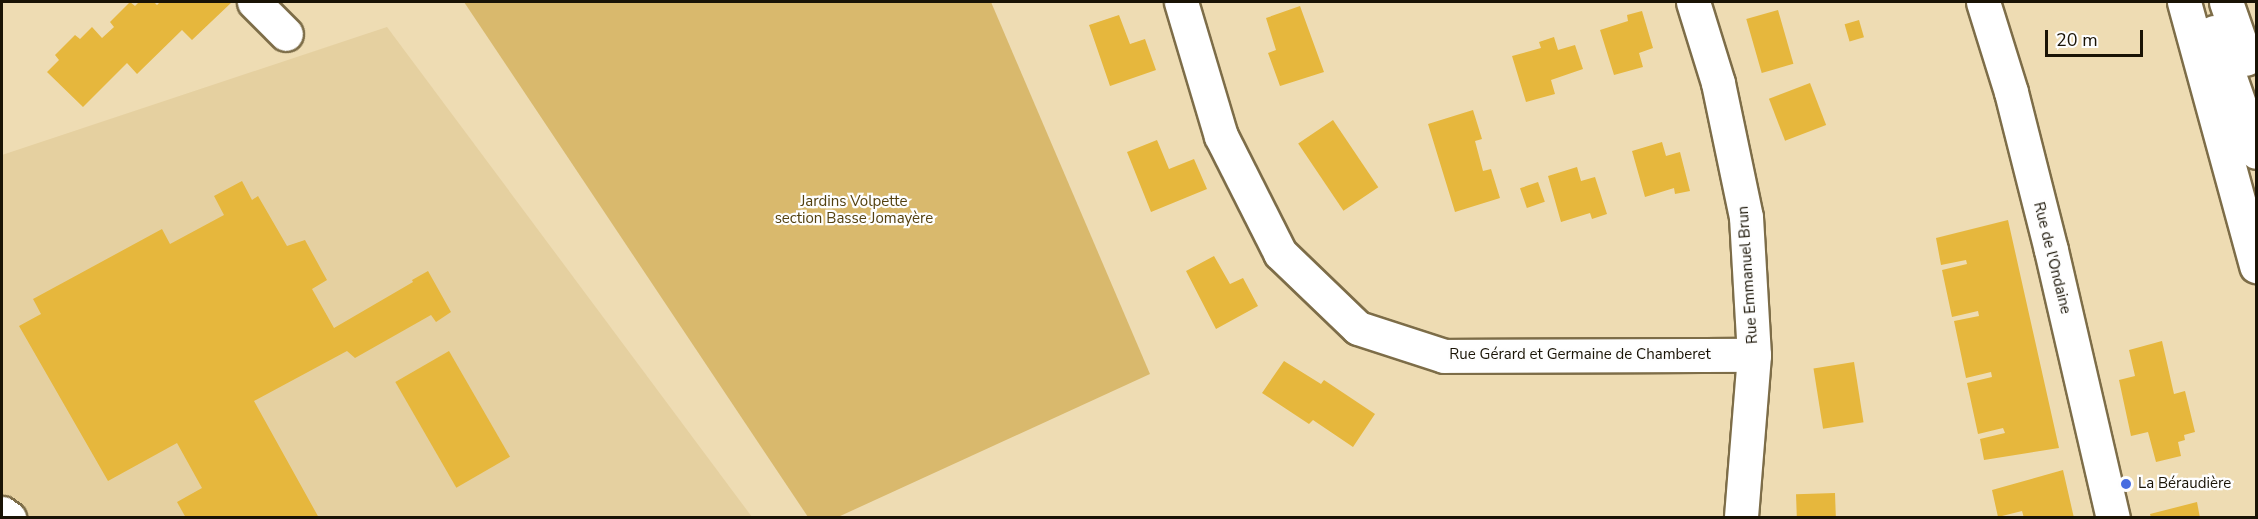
<!DOCTYPE html>
<meta charset="utf-8">
<style>
body{margin:0}
#map{position:relative;width:2258px;height:519px;overflow:hidden;background:#eedcb3;font-family:"Nunito Sans",sans-serif}
div>[style]{position:absolute}
[style*='--x']{left:calc(var(--x)*1px);top:calc(var(--y)*1px);width:calc(var(--w)*1px);rotate:calc(var(--a)*1deg)}
.built>*{inset:0;background:#e5d0a0}
.green>*{inset:0;background:#d9b96d}
.building>*{inset:0;background:#e6b73d;transform-origin:0 0}
.roads{filter:drop-shadow(2px 0 #7d6d48) drop-shadow(-2px 0 #7d6d48) drop-shadow(0 2px #7d6d48) drop-shadow(0 -2px #7d6d48)}
.street>*{height:33px;margin:-16.5px;padding:0 16.5px;transform-origin:16.5px;border-radius:16.5px;background:#fff}
.highway>*{height:33px;margin:-16.5px;padding:0 16.5px;transform-origin:16.5px;border-radius:16.5px;background:#fff}
.dots>*{width:16px;height:16px;translate:-50% -50%;box-sizing:border-box;border:3px solid #fefefe;border-radius:50%}
span{translate:-50% -50%;white-space:nowrap;text-align:center;line-height:1.15;-webkit-text-stroke:4.5px #fefefe;paint-order:stroke}
.park-label{font-size:15px;color:#53400f}
.street-label{font-size:15px;color:#191305}
.poi-label{font-size:15px;color:#191305}
.left{translate:0 -50%;text-align:left}
.frame{position:absolute;inset:0;border:3px solid #191305;pointer-events:none}
.scale{position:absolute;left:2045px;top:30px;width:98px;height:27px;box-sizing:border-box;border:3px solid #191305;border-top:0;padding-left:8px;font-size:18px;line-height:21px;white-space:nowrap;color:#191305;-webkit-text-stroke:4px #fefefe;paint-order:stroke}
</style>
<div id="map">
<div class="built">
<div style="clip-path:polygon(387px 27px,752px 517px,2px 517px,2px 155px)"></div>
</div>
<div class="green">
<div style="clip-path:polygon(464px 2px,991px 2px,1150px 374px,838px 517px,808px 517px)"></div>
</div>
<div class="building">
<div style="clip-path:polygon(130px 2px,135px 6px,139px 2px,154px 2px,157px 5px,160px 2px,232px 2px,192px 40px,182px 30px,137px 74px,127px 63px,83px 107px,47px 72px,59px 60px,55px 55px,75px 35px,80px 39px,92px 27px,102px 38px,114px 27px,110px 22px)"></div>
<div style="clip-path:polygon(1300px 6px,1324px 72px,1280px 86px,1268px 53px,1276px 50px,1266px 18px)"></div>
<div style="left:1778px;top:10px;width:56px;height:33px;rotate:74deg"></div>
<div style="clip-path:polygon(1642px 11px,1653px 48px,1639px 53px,1643px 67px,1614px 75px,1600px 30px,1628px 21px,1627px 15px)"></div>
<div style="clip-path:polygon(1119px 15px,1130px 44px,1145px 39px,1156px 70px,1110px 86px,1089px 25px)"></div>
<div style="left:1859px;top:20px;width:18px;height:15px;rotate:74deg"></div>
<div style="clip-path:polygon(1554px 37px,1558px 50px,1575px 45px,1583px 69px,1551px 80px,1555px 94px,1526px 102px,1512px 56px,1541px 48px,1539px 42px)"></div>
<div style="left:1810px;top:83px;width:45px;height:44px;rotate:69deg"></div>
<div style="clip-path:polygon(1473px 110px,1482px 139px,1475px 141px,1483px 171px,1491px 169px,1500px 198px,1455px 212px,1428px 124px)"></div>
<div style="left:1333px;top:120px;width:81px;height:42px;rotate:56deg"></div>
<div style="clip-path:polygon(1157px 140px,1169px 169px,1194px 159px,1207px 189px,1151px 212px,1127px 152px)"></div>
<div style="clip-path:polygon(1662px 142px,1666px 156px,1680px 152px,1690px 191px,1675px 194px,1674px 188px,1645px 197px,1632px 151px)"></div>
<div style="clip-path:polygon(1577px 167px,1581px 181px,1595px 177px,1607px 214px,1592px 219px,1590px 213px,1561px 222px,1548px 176px)"></div>
<div style="clip-path:polygon(242px 181px,252px 200px,258px 196px,287px 246px,305px 240px,327px 280px,312px 289px,334px 328px,413px 282px,412px 280px,428px 271px,451px 312px,436px 322px,431px 315px,355px 358px,347px 351px,254px 401px,319px 518px,186px 518px,177px 502px,202px 488px,177px 443px,108px 481px,19px 326px,41px 314px,33px 299px,162px 229px,170px 244px,224px 215px,214px 196px)"></div>
<div style="left:1538px;top:182px;width:21px;height:19px;rotate:71deg"></div>
<div style="clip-path:polygon(2008px 220px,2059px 448px,1984px 460px,1980px 439px,2005px 433px,2003px 428px,1978px 434px,1967px 383px,1992px 377px,1991px 372px,1966px 378px,1954px 321px,1979px 316px,1978px 311px,1952px 317px,1942px 270px,1967px 264px,1966px 260px,1941px 265px,1936px 238px)"></div>
<div style="clip-path:polygon(1214px 256px,1230px 284px,1243px 278px,1258px 306px,1216px 329px,1186px 271px)"></div>
<div style="clip-path:polygon(2162px 341px,2174px 394px,2185px 391px,2195px 432px,2184px 435px,2185px 440px,2178px 442px,2181px 456px,2156px 462px,2148px 432px,2131px 436px,2119px 380px,2135px 376px,2129px 350px)"></div>
<div style="left:449px;top:351px;width:122px;height:62px;rotate:60deg"></div>
<div style="clip-path:polygon(1284px 361px,1321px 384px,1324px 380px,1375px 414px,1353px 447px,1313px 420px,1309px 424px,1262px 393px)"></div>
<div style="left:1854px;top:362px;width:61px;height:41px;rotate:81deg"></div>
<div style="clip-path:polygon(2063px 470px,2074px 518px,2024px 518px,2022px 511px,1998px 517px,1992px 490px)"></div>
<div style="left:1835px;top:493px;width:25px;height:39px;rotate:88deg"></div>
<div style="clip-path:polygon(2197px 502px,2200px 518px,2151px 518px,2150px 514px)"></div>
</div>
<div class="roads">
<div class="street">
<div style="--x:254;--y:2;--w:45;--a:45"></div>
<div style="--x:1181;--y:2;--w:140;--a:73.4"></div>
<div style="--x:1221;--y:136;--w:131;--a:63.2"></div>
<div style="--x:1280;--y:253;--w:108;--a:43.9"></div>
<div style="--x:1358;--y:328;--w:90;--a:18"></div>
<div style="--x:1444;--y:356;--w:310;--a:-0.2"></div>
<div style="--x:1693;--y:2;--w:85;--a:72.8"></div>
<div style="--x:1718;--y:83;--w:137;--a:78.2"></div>
<div style="--x:1746;--y:217;--w:138;--a:86.7"></div>
<div style="--x:1754;--y:355;--w:164;--a:94.6"></div>
<div style="--x:1983;--y:2;--w:94;--a:72.7"></div>
<div style="--x:2011;--y:92;--w:163;--a:75.8"></div>
<div style="--x:2051;--y:250;--w:275;--a:77"></div>
<div style="--x:2;--y:513;--w:9;--a:36"></div>
</div>
<div class="highway">
<div style="--x:2184;--y:2;--w:274;--a:74.7"></div>
<div style="--x:2226;--y:2;--w:60;--a:70.7"></div>
<div style="--x:2214;--y:32;--w:127;--a:70.7"></div>
</div>
</div>
<div class="dots">
<div style="left:2126px;top:484px;background:#486de0"></div>
</div>
<div class="park-label">
<span style="left:854px;top:210px">Jardins Volpette<br>section Basse Jomayère</span>
</div>
<div class="street-label">
<span style="left:2052px;top:258px;rotate:76deg">Rue de l'Ondaine</span>
<span style="left:1748px;top:275px;rotate:-94deg">Rue Emmanuel Brun</span>
<span style="left:1580px;top:355px">Rue Gérard et Germaine de Chamberet</span>
</div>
<div class="poi-label">
<span class="left" style="left:2138px;top:484px">La Béraudière</span>
</div>
<div class="frame"></div>
<div class="scale">20 m</div>
</div>
